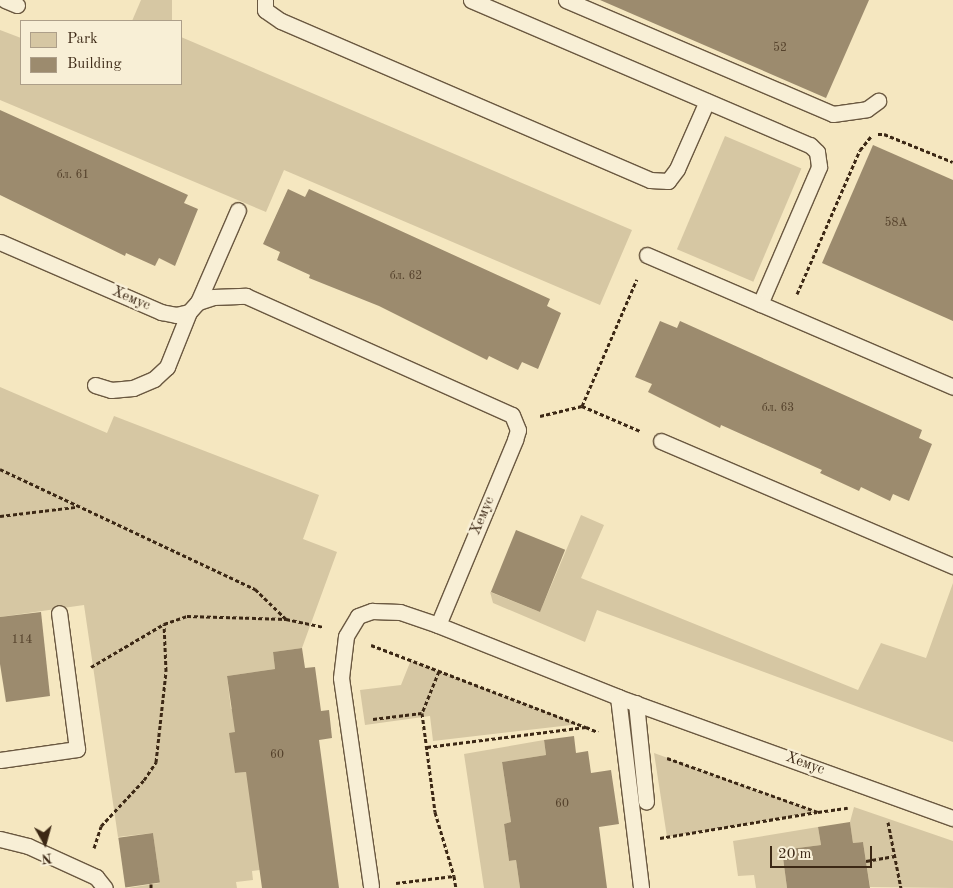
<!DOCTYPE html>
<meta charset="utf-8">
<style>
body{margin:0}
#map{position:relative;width:953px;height:888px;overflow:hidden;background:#f5e7c0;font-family:"Old Standard TT",serif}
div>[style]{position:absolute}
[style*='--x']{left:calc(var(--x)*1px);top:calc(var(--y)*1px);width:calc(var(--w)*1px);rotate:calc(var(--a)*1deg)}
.green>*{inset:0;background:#d6c7a3;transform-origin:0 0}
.building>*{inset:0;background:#9c8b6e;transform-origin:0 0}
.path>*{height:3px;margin-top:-1.5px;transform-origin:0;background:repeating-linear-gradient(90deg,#3c2815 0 4px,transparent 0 6.5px)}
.roads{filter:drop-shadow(1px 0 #6a5840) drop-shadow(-1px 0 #6a5840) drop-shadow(0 1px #6a5840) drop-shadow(0 -1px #6a5840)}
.service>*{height:15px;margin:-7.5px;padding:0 7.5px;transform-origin:7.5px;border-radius:7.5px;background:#f8efd6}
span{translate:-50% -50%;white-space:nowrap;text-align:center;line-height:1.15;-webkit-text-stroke:4.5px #f8efd6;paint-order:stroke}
.number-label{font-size:12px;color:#54412b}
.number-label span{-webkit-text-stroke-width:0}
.street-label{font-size:15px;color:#3c2815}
.legend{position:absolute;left:20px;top:20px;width:162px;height:65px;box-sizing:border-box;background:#f8efd6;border:1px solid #ad9f89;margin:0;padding:6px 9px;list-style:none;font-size:15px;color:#3c2815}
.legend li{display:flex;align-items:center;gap:10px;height:25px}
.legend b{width:25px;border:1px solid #ad9f89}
.north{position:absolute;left:20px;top:818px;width:50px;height:50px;-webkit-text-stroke:4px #f8efd6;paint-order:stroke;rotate:173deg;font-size:14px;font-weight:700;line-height:20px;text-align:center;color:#3c2815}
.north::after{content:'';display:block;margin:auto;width:18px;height:22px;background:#3c2815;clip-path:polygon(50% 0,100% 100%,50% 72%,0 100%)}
.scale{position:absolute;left:770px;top:846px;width:102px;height:22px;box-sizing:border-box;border:2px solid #3c2815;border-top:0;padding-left:6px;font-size:15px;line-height:18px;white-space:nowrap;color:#3c2815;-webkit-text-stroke:4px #f8efd6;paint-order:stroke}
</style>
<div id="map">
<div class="green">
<div style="clip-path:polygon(141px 0,172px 0,172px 21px,132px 21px)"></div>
<div style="clip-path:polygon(0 30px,21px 38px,21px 84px,181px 84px,181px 37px,632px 230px,600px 305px,284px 170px,266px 212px,0 100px)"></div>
<div style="left:725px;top:136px;width:83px;height:123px;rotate:23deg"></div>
<div style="clip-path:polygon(0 387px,107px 433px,114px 416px,319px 495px,303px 539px,337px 552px,302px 648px,273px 652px,275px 669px,227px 676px,231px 709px,239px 708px,235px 773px,246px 772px,275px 868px,252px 871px,253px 880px,236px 882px,237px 888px,128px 888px,160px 883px,153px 833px,118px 837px,84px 605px,0 617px)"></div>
<div style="clip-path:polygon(581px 515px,604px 525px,581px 578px,858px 690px,881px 643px,926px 658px,953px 583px,953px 742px,597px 610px,585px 642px,493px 603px,490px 592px,540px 612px)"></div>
<div style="clip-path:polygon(411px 660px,439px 671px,580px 724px,433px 741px,430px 716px,365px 725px,360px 690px,401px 685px)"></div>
<div style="clip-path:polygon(544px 740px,546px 755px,502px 762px,511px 822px,504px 824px,509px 861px,516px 860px,520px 888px,484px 888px,464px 754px)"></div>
<div style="clip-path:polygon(654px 753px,818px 812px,667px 837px)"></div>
<div style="clip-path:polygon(854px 807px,953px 841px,953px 888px,870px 887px,863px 842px,853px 843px,850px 822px)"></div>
<div style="clip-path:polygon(818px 827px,821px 845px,782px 850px,787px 888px,756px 888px,754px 875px,738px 876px,733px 841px)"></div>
</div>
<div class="building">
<div style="clip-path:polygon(600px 0,869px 0,826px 98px)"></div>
<div style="clip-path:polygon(0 110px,188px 195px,184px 203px,198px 209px,175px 266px,159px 258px,155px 266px,126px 253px,125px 256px,0 195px)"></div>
<div style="clip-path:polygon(873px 145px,953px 180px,953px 321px,822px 263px)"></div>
<div style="clip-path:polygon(288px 189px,305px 197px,309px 189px,550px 299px,547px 306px,561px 313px,538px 369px,522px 362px,518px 370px,489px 356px,487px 360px,379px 306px,309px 278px,310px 275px,277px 260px,280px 252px,263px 244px)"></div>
<div style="clip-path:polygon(660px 321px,677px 328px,680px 321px,922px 430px,919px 438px,932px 444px,909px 501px,893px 494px,890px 501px,861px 487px,859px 491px,820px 473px,822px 470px,721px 425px,720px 428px,648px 392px,652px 384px,635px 377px)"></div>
<div style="left:516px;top:530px;width:53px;height:67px;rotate:22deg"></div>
<div style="clip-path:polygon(41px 612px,50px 696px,6px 702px,0 664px,0 617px)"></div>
<div style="clip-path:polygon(302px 648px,305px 668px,315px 667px,321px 711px,329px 710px,332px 738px,319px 740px,339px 888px,262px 888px,246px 772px,235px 773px,229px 733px,235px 732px,227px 676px,275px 669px,273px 652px)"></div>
<div style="clip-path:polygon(574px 736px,576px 753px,588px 751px,591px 773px,611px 770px,619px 824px,599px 827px,607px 888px,520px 888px,516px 860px,509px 861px,504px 824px,511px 822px,502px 762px,546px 755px,544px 740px)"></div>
<div style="clip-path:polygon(850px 822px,853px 843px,863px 842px,870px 888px,787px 888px,782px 850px,821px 845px,818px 827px)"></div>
<div style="left:153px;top:833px;width:50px;height:35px;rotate:82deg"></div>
</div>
<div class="path">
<div style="--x:878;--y:134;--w:6;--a:0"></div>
<div style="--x:884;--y:134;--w:74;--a:22.1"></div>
<div style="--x:797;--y:294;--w:157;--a:-66.4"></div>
<div style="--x:860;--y:150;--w:19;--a:-51"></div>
<div style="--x:582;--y:406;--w:138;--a:-66.6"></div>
<div style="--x:540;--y:416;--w:43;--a:-13.4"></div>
<div style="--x:582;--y:406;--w:63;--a:23.3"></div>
<div style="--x:0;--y:469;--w:282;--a:25.2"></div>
<div style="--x:255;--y:589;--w:43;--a:44.1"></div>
<div style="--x:0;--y:516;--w:77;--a:-6.8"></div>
<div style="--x:371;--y:645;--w:230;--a:20.9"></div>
<div style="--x:91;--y:667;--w:85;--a:-30.5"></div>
<div style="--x:164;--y:624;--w:24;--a:-19"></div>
<div style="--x:187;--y:616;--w:99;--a:1.7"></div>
<div style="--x:286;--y:619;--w:38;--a:12"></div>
<div style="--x:439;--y:671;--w:45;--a:112"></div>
<div style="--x:422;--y:713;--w:100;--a:82.5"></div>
<div style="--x:435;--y:812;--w:67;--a:73.5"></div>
<div style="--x:373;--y:719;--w:49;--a:-7"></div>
<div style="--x:427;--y:747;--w:160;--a:-7.2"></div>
<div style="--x:586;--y:727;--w:13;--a:23"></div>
<div style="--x:667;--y:758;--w:160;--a:19.7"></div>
<div style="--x:818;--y:812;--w:30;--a:-8"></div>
<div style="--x:888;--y:822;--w:67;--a:78.9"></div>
<div style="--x:660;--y:838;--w:159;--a:-9.4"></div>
<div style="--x:94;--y:848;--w:23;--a:-72"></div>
<div style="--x:101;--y:826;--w:63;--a:-46.9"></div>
<div style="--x:144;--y:780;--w:22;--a:-56"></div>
<div style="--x:156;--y:762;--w:92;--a:-83.7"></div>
<div style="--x:166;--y:671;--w:47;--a:-92.4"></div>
<div style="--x:866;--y:861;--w:29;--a:-10"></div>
<div style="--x:396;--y:883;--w:58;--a:-6.9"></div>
<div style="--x:454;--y:876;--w:12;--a:81"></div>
<div style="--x:151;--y:888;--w:4;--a:-90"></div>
</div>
<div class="roads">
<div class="service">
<div style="--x:5;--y:0;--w:13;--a:23"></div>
<div style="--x:265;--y:0;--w:10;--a:90"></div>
<div style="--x:265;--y:10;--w:19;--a:35"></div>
<div style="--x:281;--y:21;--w:402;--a:23.3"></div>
<div style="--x:650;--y:180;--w:18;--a:3"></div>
<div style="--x:668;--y:181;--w:15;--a:-53"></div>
<div style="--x:677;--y:169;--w:74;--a:-66.2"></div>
<div style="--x:471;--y:0;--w:369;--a:23.2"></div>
<div style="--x:810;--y:145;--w:10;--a:45"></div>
<div style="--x:817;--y:152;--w:15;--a:82"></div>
<div style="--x:819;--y:167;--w:149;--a:113.3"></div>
<div style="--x:566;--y:0;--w:290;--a:23.1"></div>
<div style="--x:833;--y:114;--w:34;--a:-8"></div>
<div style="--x:867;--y:109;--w:14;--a:-36"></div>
<div style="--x:0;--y:242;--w:176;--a:23.5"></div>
<div style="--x:161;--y:312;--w:15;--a:11"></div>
<div style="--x:176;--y:315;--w:13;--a:-13"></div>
<div style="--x:189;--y:312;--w:13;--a:-48"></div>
<div style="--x:198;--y:302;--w:16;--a:-18"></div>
<div style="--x:213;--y:297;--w:33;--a:-2"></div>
<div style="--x:246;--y:296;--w:291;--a:24.1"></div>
<div style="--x:512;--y:415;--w:16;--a:68"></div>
<div style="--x:518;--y:430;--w:10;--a:107"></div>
<div style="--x:515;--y:440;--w:200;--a:112.6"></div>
<div style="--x:438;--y:625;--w:194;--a:21.8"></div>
<div style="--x:618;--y:697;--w:356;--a:19.9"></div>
<div style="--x:647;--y:255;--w:333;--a:23.3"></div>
<div style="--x:198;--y:302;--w:100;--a:-66.5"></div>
<div style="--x:95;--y:385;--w:17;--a:17"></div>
<div style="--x:111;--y:390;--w:22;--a:-5"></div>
<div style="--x:133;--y:388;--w:23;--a:-23"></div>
<div style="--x:154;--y:379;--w:18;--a:-43"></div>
<div style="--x:167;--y:367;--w:59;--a:-68.2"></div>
<div style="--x:661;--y:441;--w:318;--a:23.2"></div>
<div style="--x:618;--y:697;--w:192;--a:83.1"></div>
<div style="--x:636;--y:703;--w:99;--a:84.2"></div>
<div style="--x:0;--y:760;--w:78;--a:-8.1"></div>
<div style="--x:77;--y:749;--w:137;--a:-97.5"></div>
<div style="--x:0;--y:839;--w:29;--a:14"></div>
<div style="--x:28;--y:846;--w:75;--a:24.5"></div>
<div style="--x:96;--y:877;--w:14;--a:51"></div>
<div style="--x:371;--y:886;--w:210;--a:-98.2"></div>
<div style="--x:341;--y:678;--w:42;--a:-83.2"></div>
<div style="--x:346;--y:636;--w:23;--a:-59"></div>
<div style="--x:358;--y:616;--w:15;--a:-20"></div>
<div style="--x:372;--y:611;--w:28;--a:2"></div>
<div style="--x:400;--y:612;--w:40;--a:18.9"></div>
</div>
</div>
<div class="number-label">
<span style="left:780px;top:49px">52</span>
<span style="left:73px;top:176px">бл. 61</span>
<span style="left:896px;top:224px">58A</span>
<span style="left:406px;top:277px">бл. 62</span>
<span style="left:778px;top:409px">бл. 63</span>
<span style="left:22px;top:641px">114</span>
<span style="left:277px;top:756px">60</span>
<span style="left:562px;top:805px">60</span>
</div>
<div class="street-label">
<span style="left:131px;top:299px;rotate:23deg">Хемус</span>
<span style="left:483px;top:516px;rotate:-67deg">Хемус</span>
<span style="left:805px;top:764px;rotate:20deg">Хемус</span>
</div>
<ul class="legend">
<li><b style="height:14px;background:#d6c7a3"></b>Park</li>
<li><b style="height:14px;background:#9c8b6e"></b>Building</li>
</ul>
<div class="north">N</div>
<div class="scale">20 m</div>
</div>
